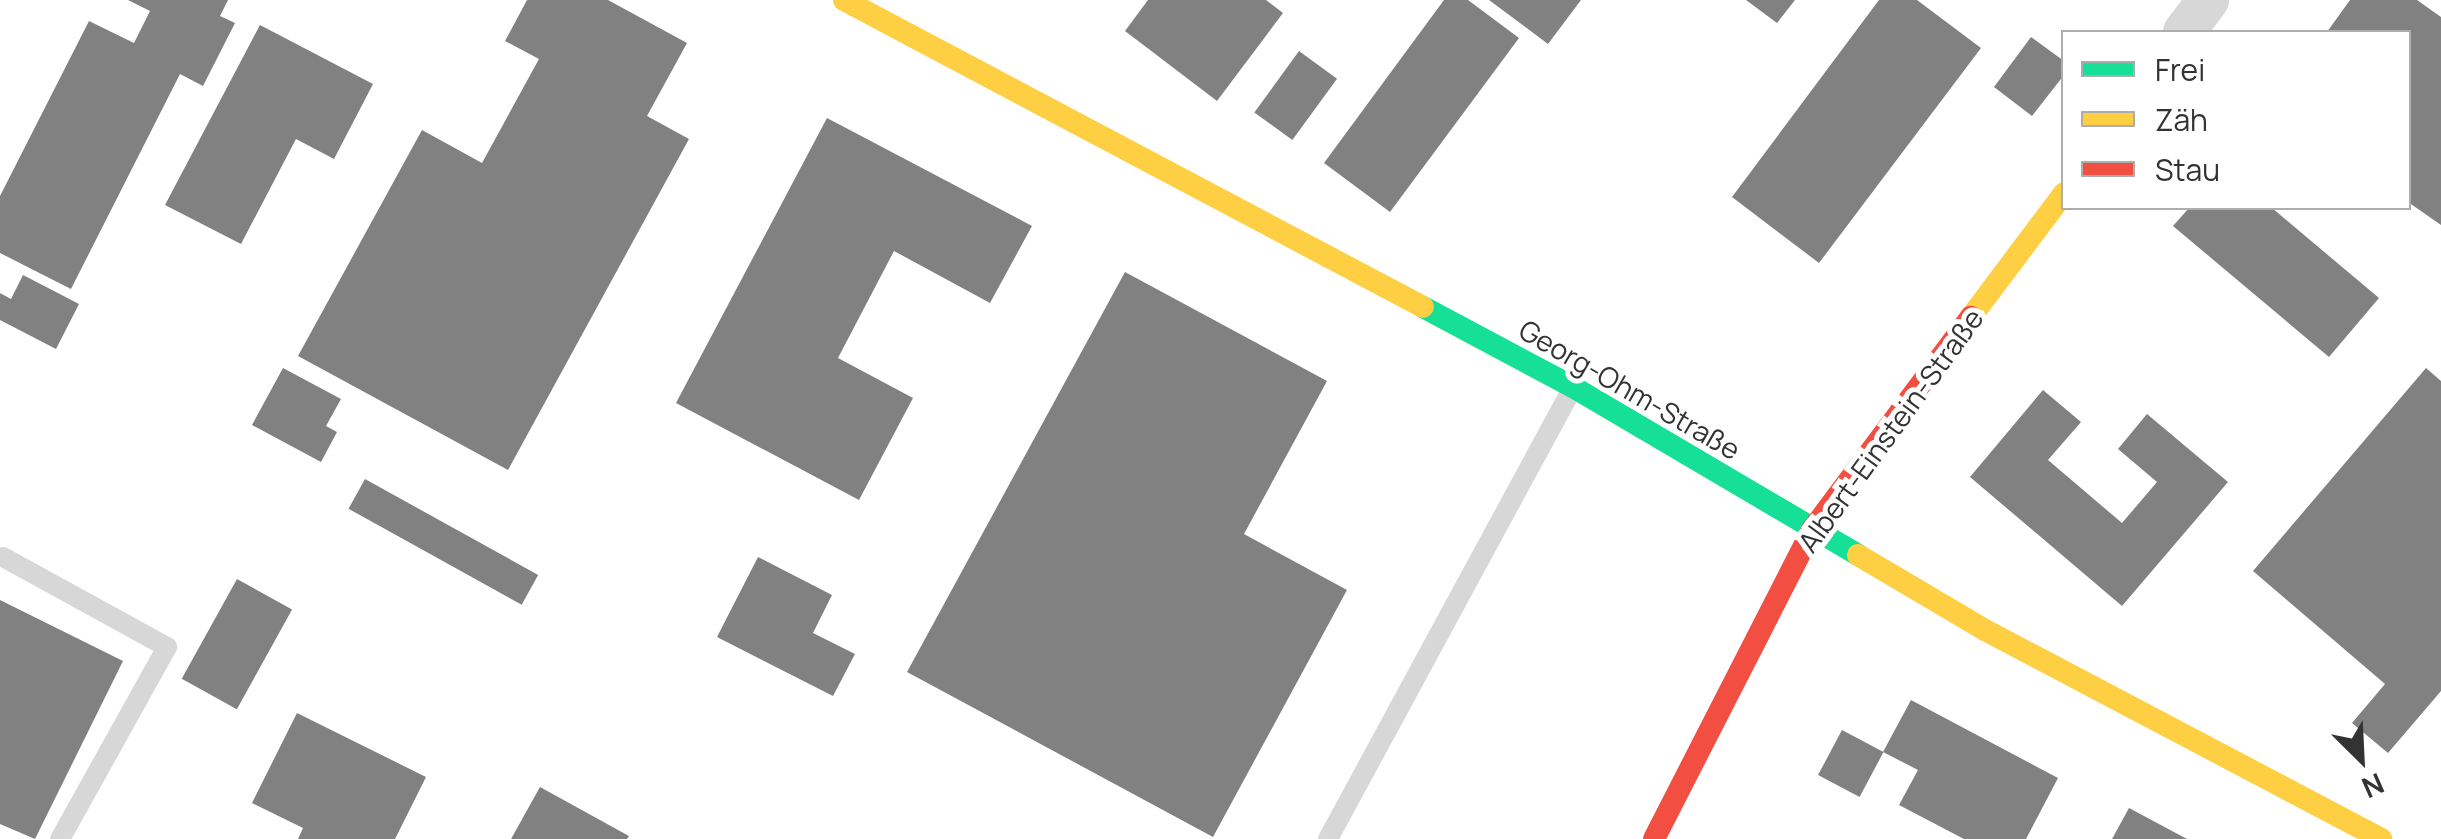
<!DOCTYPE html>
<meta charset="utf-8">
<style>
body{margin:0}
#map{position:relative;width:2441px;height:839px;overflow:hidden;background:#fff;font-family:Manrope,sans-serif}
div>[style]{position:absolute}
[style*='--x']{left:calc(var(--x)*1px);top:calc(var(--y)*1px);width:calc(var(--w)*1px);rotate:calc(var(--a)*1deg)}
.building>*{inset:0;background:#818181;transform-origin:0 0}
.lane>*{height:20px;margin:-10px;padding:0 10px;transform-origin:10px;border-radius:10px;background:#d7d7d7}
.street>*{height:42px;margin:-21px;padding:0 21px;transform-origin:21px;border-radius:21px;background:#d7d7d7}
.fast>*{height:22px;margin:-11px;padding:0 11px;transform-origin:11px;border-radius:11px;background:#16e098}
.slow>*{height:22px;margin:-11px;padding:0 11px;transform-origin:11px;border-radius:11px;background:#ffcf43}
.jam>*{height:22px;margin:-11px;padding:0 11px;transform-origin:11px;border-radius:11px;background:#f24e42}
span{translate:-50% -50%;white-space:nowrap;text-align:center;line-height:1.15;-webkit-text-stroke:10px #fff;paint-order:stroke}
.street-label{font-size:28px;color:#333}
.legend{position:absolute;left:2061px;top:30px;width:350px;height:180px;box-sizing:border-box;background:#fff;border:2px solid #adadad;margin:0;padding:12px 18px;list-style:none;font-size:30px;color:#333}
.legend li{display:flex;align-items:center;gap:20px;height:50px}
.legend b{width:50px;border:2px solid #adadad}
.north{position:absolute;left:2311px;top:709px;width:100px;height:100px;-webkit-text-stroke:8px #fff;paint-order:stroke;rotate:156deg;font-size:28px;font-weight:700;line-height:40px;text-align:center;color:#333}
.north::after{content:'';display:block;margin:auto;width:35px;height:45px;background:#333;clip-path:polygon(50% 0,100% 100%,50% 72%,0 100%)}
</style>
<div id="map">
<div class="building">
<div style="clip-path:polygon(128px 0,228px 0,220px 16px,235px 23px,203px 86px,180px 74px,71px 289px,0 253px,0 196px,89px 21px,134px 43px,150px 11px)"></div>
<div style="clip-path:polygon(527px 0,608px 0,687px 43px,647px 116px,689px 139px,508px 470px,298px 356px,422px 130px,482px 163px,539px 59px,505px 41px)"></div>
<div style="clip-path:polygon(1148px 0,1266px 0,1283px 13px,1217px 101px,1125px 31px)"></div>
<div style="clip-path:polygon(1444px 0,1468px 0,1519px 38px,1390px 212px,1324px 163px)"></div>
<div style="clip-path:polygon(1489px 0,1581px 0,1548px 44px)"></div>
<div style="clip-path:polygon(1746px 0,1795px 0,1777px 23px)"></div>
<div style="clip-path:polygon(1879px 0,1917px 0,1981px 48px,1819px 263px,1732px 197px)"></div>
<div style="clip-path:polygon(2350px 0,2417px 0,2441px 17px,2441px 225px,2408px 202px,2408px 32px,2327px 32px)"></div>
<div style="clip-path:polygon(260px 25px,373px 84px,334px 159px,296px 139px,241px 244px,165px 205px)"></div>
<div style="clip-path:polygon(2031px 37px,2064px 61px,2064px 75px,2032px 116px,1994px 87px)"></div>
<div style="left:1299px;top:51px;width:47px;height:76px;rotate:36deg"></div>
<div style="clip-path:polygon(827px 118px,1032px 226px,990px 303px,894px 251px,838px 358px,913px 398px,859px 500px,676px 403px)"></div>
<div style="clip-path:polygon(2189px 208px,2272px 208px,2379px 298px,2329px 357px,2173px 226px)"></div>
<div style="clip-path:polygon(1125px 272px,1327px 381px,1244px 534px,1347px 590px,1213px 837px,907px 672px)"></div>
<div style="clip-path:polygon(23px 275px,79px 304px,56px 349px,0 320px,0 293px,11px 299px)"></div>
<div style="clip-path:polygon(283px 368px,341px 399px,326px 426px,337px 432px,321px 462px,252px 425px)"></div>
<div style="clip-path:polygon(2426px 368px,2441px 381px,2441px 691px,2388px 753px,2352px 723px,2385px 684px,2253px 571px)"></div>
<div style="clip-path:polygon(2043px 390px,2081px 422px,2048px 460px,2122px 523px,2157px 482px,2118px 449px,2147px 414px,2228px 482px,2122px 606px,1970px 477px)"></div>
<div style="left:365px;top:479px;width:198px;height:34px;rotate:29deg"></div>
<div style="clip-path:polygon(758px 557px,832px 595px,813px 633px,855px 654px,833px 696px,717px 637px)"></div>
<div style="left:237px;top:579px;width:63px;height:114px;rotate:29deg"></div>
<div style="clip-path:polygon(0 600px,123px 661px,35px 839px,0 824px)"></div>
<div style="clip-path:polygon(1911px 700px,2058px 778px,2026px 839px,1964px 839px,1899px 805px,1918px 770px,1883px 752px)"></div>
<div style="clip-path:polygon(297px 713px,426px 777px,395px 839px,298px 839px,303px 828px,252px 803px)"></div>
<div style="left:1842px;top:730px;width:47px;height:51px;rotate:28deg"></div>
<div style="clip-path:polygon(540px 787px,629px 836px,627px 839px,511px 839px)"></div>
<div style="clip-path:polygon(2129px 808px,2187px 839px,2112px 839px)"></div>
</div>
<div class="lane">
<div style="--x:3;--y:557;--w:187;--a:28.8"></div>
<div style="--x:167;--y:647;--w:220;--a:119.1"></div>
<div style="--x:1328;--y:839;--w:512;--a:-61.53"></div>
</div>
<div class="street">
<div style="--x:2184;--y:32;--w:40;--a:-53"></div>
</div>
<div class="fast">
<div style="--x:1423;--y:307;--w:170;--a:28.1"></div>
<div style="--x:1573;--y:387;--w:331;--a:30.5"></div>
</div>
<div class="slow">
<div style="--x:844;--y:0;--w:655;--a:27.93"></div>
<div style="--x:1971;--y:317;--w:155;--a:-53.1"></div>
<div style="--x:1858;--y:555;--w:147;--a:30.6"></div>
<div style="--x:1985;--y:630;--w:448;--a:27.8"></div>
</div>
<div class="jam">
<div style="--x:1654;--y:839;--w:347;--a:-62.9"></div>
<div style="--x:1812;--y:530;--w:266;--a:-53.3"></div>
</div>
<div class="street-label">
<span style="left:1630px;top:389px;rotate:30deg">Georg-Ohm-Straße</span>
<span style="left:1890px;top:430px;rotate:-54deg">Albert-Einstein-Straße</span>
</div>
<ul class="legend">
<li><b style="height:12px;background:#16e098"></b>Frei</li>
<li><b style="height:12px;background:#ffcf43"></b>Zäh</li>
<li><b style="height:12px;background:#f24e42"></b>Stau</li>
</ul>
<div class="north">N</div>
</div>
